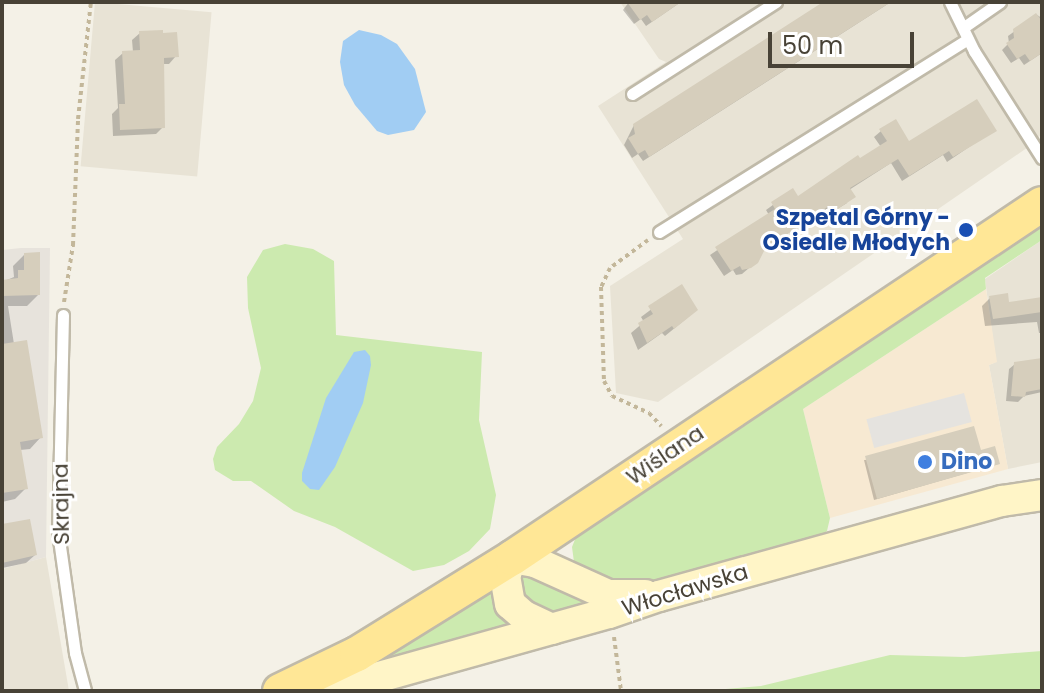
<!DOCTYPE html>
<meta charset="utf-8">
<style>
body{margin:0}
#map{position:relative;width:1044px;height:693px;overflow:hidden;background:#f4f1e7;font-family:Poppins,sans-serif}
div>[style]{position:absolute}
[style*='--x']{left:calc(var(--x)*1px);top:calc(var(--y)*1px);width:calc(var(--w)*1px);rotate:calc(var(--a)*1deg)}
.residential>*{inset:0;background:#e8e3d5;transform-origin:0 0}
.commercial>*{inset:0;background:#f7e9d2}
.industrial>*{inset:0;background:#e7e3dc}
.green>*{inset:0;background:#cceaaf}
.parking>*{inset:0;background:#e5e3df;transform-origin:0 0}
.water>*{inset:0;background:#a1cdf3}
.shadow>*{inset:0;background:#0003}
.building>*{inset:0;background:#d6cebc}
.path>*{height:4px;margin-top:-2px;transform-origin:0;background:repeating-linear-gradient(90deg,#c3b79a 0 4px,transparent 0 8px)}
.roads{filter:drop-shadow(2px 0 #c0baa9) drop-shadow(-2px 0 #c0baa9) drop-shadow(0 2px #c0baa9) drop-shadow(0 -2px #c0baa9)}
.lane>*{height:11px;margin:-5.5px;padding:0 5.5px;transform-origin:5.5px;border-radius:5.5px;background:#fff}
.secondary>*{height:30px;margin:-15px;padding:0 15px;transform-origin:15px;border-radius:15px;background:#fff5c7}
.primary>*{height:34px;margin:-17px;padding:0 17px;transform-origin:17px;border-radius:17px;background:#ffe796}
.dots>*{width:22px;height:22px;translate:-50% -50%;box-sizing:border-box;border:4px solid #fff;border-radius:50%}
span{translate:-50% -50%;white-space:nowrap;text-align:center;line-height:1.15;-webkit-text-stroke:6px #fff;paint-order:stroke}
.transit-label{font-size:22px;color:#164399;font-weight:700}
.right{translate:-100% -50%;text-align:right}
.street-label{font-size:22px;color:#484236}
.shop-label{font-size:22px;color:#366cbe;font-weight:700}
.left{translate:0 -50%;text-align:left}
.frame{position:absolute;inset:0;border:4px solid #484236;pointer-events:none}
.scale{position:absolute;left:768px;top:32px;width:146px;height:36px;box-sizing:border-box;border:4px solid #484236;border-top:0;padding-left:10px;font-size:24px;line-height:28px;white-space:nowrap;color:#484236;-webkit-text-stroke:6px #fff;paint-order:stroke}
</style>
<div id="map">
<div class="residential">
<div style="left:95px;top:2px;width:117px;height:165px;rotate:5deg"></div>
<div style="clip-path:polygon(620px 2px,1042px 2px,1042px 133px,1034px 143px,658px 402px,616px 393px,610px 286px,683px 239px,598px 106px,666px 62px,659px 59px)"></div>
<div style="clip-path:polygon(1042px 240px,1042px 462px,1008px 469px,989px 365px,996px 362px,985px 279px)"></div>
<div style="clip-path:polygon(46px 557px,69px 691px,2px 691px,2px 569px)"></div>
</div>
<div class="commercial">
<div style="clip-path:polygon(986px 289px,997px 362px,989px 365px,1008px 469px,830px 518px,803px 409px)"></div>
</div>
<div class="industrial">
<div style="clip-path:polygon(21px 248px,50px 248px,46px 557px,2px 569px,2px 250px)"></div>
</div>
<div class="green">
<div style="clip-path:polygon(1042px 219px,1042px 240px,985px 278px,986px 289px,803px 409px,830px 518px,827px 531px,814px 541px,631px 588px,582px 571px,574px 562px,572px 547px,578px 532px)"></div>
<div style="clip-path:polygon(285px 244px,313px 249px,334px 261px,336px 335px,482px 352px,479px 420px,496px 495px,490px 529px,469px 551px,444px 565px,413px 571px,335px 527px,294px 511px,251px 481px,233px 481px,215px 470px,213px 459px,217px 447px,239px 424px,253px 401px,261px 368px,248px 308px,247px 277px,263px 250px)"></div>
<div style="clip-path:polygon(522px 573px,585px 599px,586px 603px,552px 615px,527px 609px,514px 577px)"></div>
<div style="clip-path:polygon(493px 589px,513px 626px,374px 665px,370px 661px)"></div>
<div style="clip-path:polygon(1042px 651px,1042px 691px,702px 691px,761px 686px,890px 655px,964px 657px)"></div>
</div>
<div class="parking">
<div style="left:964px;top:393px;width:30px;height:101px;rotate:75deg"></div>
</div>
<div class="water">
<div style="clip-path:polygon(359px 30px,381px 35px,397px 44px,415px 69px,426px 112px,414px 130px,388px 135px,377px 131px,355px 105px,344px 85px,340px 62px,343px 41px)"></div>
<div style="clip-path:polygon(365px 350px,370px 356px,371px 365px,363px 403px,335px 467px,319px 490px,310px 489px,302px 481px,302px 473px,326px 398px,354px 352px)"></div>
</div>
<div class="shadow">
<div style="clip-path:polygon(681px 2px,646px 26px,641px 19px,634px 24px,623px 10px,629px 2px)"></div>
<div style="clip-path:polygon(826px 2px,891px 2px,643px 161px,638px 154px,632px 158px,624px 145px,634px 125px)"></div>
<div style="clip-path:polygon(1037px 15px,1042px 18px,1042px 53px,1024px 65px,1019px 58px,1011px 63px,1002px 50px,1009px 43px,1008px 36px)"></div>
<div style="clip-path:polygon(140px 33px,176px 56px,169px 64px,162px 64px,163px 127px,156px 134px,113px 136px,112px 114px,118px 108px,115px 60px,123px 53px,133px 52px,132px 40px)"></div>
<div style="clip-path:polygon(994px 130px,947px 162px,943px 155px,902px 181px,891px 163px,849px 190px,847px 203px,826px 216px,822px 211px,761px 251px,756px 262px,742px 274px,736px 275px,733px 270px,724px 276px,710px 255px,769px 215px,766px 210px,792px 191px,797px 199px,881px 147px,874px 137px,881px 131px,909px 144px)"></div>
<div style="clip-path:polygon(24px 255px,38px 295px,27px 306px,8px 306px,14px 344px,41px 437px,30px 449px,20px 450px,26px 488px,15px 499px,2px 502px,2px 282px,14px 277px,13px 266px)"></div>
<div style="clip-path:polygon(681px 287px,687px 318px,665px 336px,662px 333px,638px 350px,631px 333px,644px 322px,641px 317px)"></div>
<div style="clip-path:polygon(990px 298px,1007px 304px,1042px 299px,1042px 333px,1039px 333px,1037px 322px,985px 326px,982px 306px)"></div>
<div style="clip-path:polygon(1042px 359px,1042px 392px,1024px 396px,1018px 402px,1006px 401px,1009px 369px,1015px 364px)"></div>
<div style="clip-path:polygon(979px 452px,998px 464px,874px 500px,864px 460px)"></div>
<div style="clip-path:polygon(2px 526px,35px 555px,26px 563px,2px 568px)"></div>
</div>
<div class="building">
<div style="clip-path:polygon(627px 2px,681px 2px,652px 22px,647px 15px,640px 20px)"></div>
<div style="clip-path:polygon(823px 2px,891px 2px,649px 157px,645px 150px,638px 154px,628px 138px,635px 134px,633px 124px)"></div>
<div style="clip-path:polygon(1036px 13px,1042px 21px,1042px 53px,1030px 61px,1025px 54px,1017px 59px,1006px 43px,1014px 38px,1013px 29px)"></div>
<div style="clip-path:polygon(163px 30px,163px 33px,177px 32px,179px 57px,164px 58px,165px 128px,120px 130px,119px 104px,125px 104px,122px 51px,140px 50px,139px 31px)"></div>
<div style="clip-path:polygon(977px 99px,997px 131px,953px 157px,949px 151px,909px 176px,898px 159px,850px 188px,856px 197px,833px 212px,829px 206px,765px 249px,758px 263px,751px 268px,742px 270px,740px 266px,731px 271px,715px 247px,775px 209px,771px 202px,793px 188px,798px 196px,858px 155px,860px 158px,887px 141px,879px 129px,896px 119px,909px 141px)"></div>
<div style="clip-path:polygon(40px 252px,40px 295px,2px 296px,2px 280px,18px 278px,18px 270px,24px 270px,24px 253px)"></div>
<div style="clip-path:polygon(682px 284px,698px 310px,674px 329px,672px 326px,647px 343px,638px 323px,653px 314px,648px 306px)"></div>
<div style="clip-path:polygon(1008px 293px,1009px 302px,1042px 297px,1042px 312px,993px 319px,989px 296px)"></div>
<div style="clip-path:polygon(27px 340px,43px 438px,20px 442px,28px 489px,2px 493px,2px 344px)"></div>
<div style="clip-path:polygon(1042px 358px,1042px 389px,1026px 392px,1025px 397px,1011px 396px,1014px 362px)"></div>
<div style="clip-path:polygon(974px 426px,981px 450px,995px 446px,1000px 464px,877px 499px,865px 456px)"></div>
<div style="clip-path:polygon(30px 519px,37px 555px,2px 563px,2px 524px)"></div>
</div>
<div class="path">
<div style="--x:648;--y:240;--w:47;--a:143.6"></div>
<div style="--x:610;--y:268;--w:21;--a:115"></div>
<div style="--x:601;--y:287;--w:94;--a:88.2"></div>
<div style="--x:604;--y:381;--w:17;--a:62"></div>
<div style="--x:612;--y:396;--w:41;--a:24.7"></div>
<div style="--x:649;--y:413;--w:18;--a:47"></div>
<div style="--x:64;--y:302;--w:58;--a:-81"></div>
<div style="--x:73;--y:245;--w:126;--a:-87.7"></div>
<div style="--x:78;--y:119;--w:118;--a:-83.7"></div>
<div style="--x:614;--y:637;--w:54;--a:82.6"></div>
</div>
<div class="roads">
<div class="lane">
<div style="--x:950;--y:2;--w:55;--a:63.9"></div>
<div style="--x:974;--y:51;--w:127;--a:57.6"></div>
<div style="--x:964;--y:27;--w:44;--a:-34.8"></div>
<div style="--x:632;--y:94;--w:171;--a:-32.6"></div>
<div style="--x:659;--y:232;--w:364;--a:-32"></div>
<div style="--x:63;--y:315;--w:217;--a:91.3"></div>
<div style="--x:58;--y:532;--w:122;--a:82"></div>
<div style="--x:75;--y:653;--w:39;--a:75"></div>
</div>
<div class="secondary">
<div style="--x:552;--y:629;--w:31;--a:-155"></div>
<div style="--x:524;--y:616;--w:18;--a:-139"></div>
<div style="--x:510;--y:604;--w:28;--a:-100"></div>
<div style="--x:505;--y:576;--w:19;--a:-69"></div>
<div style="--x:512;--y:558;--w:23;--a:10"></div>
<div style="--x:535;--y:562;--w:80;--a:24.3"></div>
<div style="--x:608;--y:595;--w:37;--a:0"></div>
<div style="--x:329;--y:691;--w:291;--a:-15.6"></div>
<div style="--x:609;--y:613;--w:53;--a:-18.8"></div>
<div style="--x:659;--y:596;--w:356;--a:-15.5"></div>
<div style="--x:1002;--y:501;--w:40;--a:-8.5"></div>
</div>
<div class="primary">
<div style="--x:280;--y:691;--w:85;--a:-25.7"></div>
<div style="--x:357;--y:654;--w:182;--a:-31.8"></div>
<div style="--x:512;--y:558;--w:637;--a:-33.74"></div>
</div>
</div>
<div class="dots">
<div style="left:966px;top:230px;background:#1a4fb4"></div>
<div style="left:925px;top:462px;background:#3f7fe0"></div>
</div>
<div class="transit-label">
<span class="right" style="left:950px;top:230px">Szpetal Górny -<br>Osiedle Młodych</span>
</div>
<div class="street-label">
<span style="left:665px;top:455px;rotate:-34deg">Wiślana</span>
<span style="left:61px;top:504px;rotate:-91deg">Skrajna</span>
<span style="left:685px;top:590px;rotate:-17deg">Włocławska</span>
</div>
<div class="shop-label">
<span class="left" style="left:941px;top:462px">Dino</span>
</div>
<div class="frame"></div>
<div class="scale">50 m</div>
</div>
